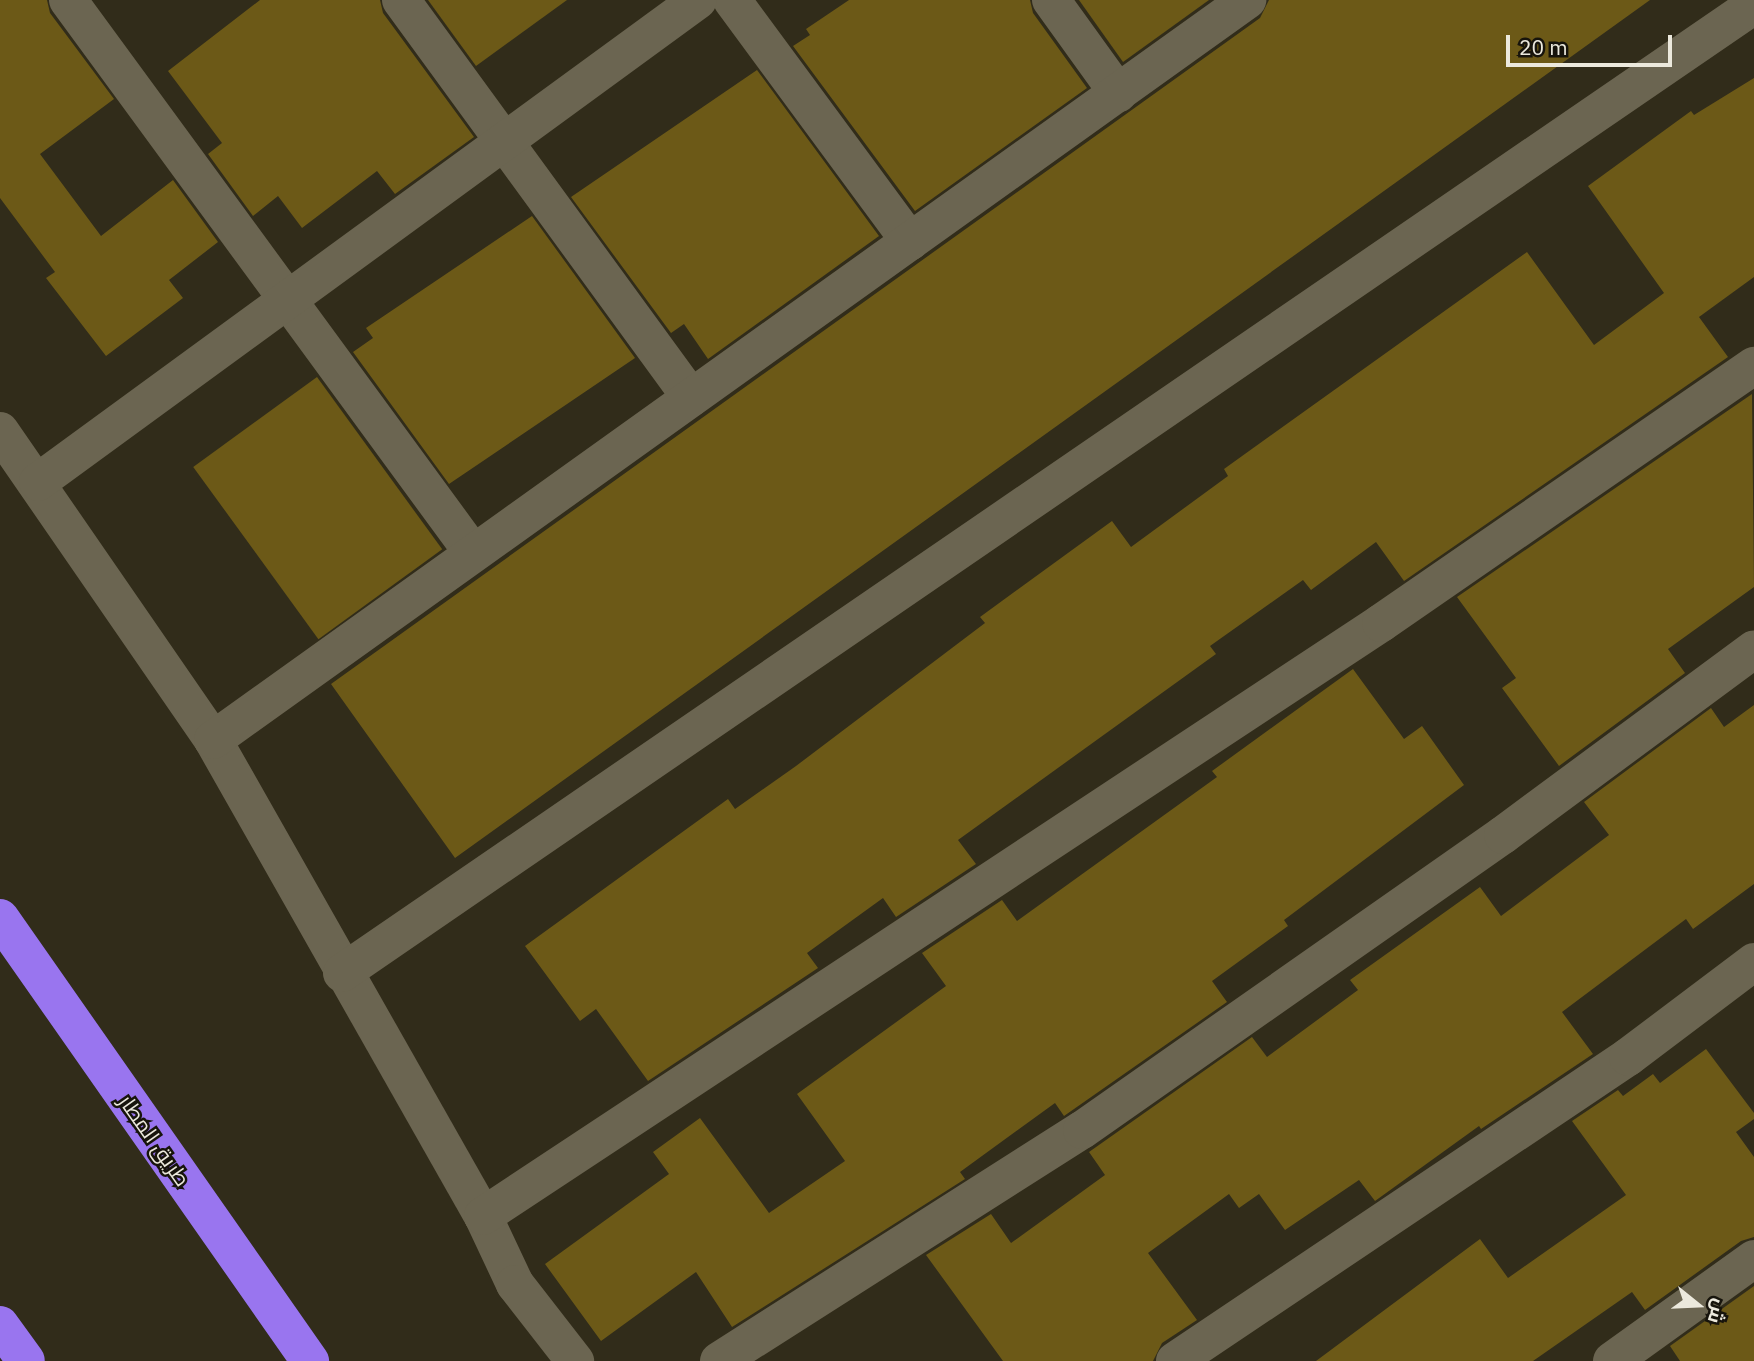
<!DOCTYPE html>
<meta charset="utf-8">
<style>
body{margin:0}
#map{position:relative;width:1754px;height:1361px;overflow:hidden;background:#312c1a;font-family:"IBM Plex Sans",Cairo,sans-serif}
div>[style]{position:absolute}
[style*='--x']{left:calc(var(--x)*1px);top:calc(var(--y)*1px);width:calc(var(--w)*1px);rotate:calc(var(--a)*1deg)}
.building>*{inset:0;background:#6c5917;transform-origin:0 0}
.street>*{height:38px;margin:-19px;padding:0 19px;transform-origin:19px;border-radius:19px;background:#6b6551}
.highway>*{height:38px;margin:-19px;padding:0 19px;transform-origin:19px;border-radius:19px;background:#9975ef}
span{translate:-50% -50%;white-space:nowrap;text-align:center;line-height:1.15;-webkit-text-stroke:5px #17140c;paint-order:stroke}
.street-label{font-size:21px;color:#ece9dd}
.north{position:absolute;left:1663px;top:1270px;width:70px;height:70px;-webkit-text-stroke:5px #17140c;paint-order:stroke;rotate:108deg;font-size:19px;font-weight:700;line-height:28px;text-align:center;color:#ece9dd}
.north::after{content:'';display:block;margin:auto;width:24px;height:32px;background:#ece9dd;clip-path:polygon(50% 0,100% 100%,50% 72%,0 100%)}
.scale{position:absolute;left:1506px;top:35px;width:166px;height:32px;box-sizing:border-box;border:4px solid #ece9dd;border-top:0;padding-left:9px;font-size:21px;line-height:24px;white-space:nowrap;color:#ece9dd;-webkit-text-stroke:5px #17140c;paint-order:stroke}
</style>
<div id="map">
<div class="building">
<div style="clip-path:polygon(0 0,47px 0,50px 13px,114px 99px,40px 154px,101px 236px,173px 180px,218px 242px,169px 280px,183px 298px,106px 356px,46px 278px,55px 272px,0 198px)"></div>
<div style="clip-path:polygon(260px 0,380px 0,383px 13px,474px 137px,395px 194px,377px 171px,302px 228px,278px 196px,253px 216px,208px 154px,222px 143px,168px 71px)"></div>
<div style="clip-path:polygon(428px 0,567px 0,476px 66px)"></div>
<div style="clip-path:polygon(849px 0,1030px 0,1033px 13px,1087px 88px,915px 211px,793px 46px,810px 35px,806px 29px)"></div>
<div style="clip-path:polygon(1079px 0,1209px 0,1123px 62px)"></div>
<div style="clip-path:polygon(1269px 0,1650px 0,455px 858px,331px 684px,1260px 18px)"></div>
<div style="clip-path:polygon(757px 70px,879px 236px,708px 359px,684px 324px,671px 333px,571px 197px)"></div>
<div style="clip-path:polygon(1754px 78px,1754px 277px,1699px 317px,1728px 357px,1404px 581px,1376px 542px,1311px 590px,1303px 580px,1210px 646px,1216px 654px,958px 840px,976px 864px,896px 917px,883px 898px,807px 953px,818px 968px,648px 1081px,596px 1009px,580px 1021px,525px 946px,728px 799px,735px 809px,796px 766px,985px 623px,980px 617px,1112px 521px,1131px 547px,1228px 476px,1224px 469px,1527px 252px,1594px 345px,1664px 293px,1588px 186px,1691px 111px,1694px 115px)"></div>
<div style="clip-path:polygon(532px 216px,635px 358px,449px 484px,353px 352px,373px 338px,366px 328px)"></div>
<div style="left:317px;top:377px;width:213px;height:153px;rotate:54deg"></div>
<div style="clip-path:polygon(1752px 394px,1754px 587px,1668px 649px,1685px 673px,1559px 766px,1502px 688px,1516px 678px,1457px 597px)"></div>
<div style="clip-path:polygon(1353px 669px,1404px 739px,1422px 726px,1464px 785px,1284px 920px,1288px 926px,1212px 981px,1227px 1002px,1064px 1116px,1055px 1103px,960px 1172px,965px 1179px,732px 1327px,696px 1272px,601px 1341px,545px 1264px,669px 1174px,653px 1152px,700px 1118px,769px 1213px,845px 1161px,797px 1094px,946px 986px,922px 953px,1002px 900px,1017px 921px,1217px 777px,1212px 771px)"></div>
<div style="clip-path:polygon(1754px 705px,1754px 884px,1693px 929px,1686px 919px,1562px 1012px,1593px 1054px,1481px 1129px,1479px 1126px,1375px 1201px,1359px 1180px,1285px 1230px,1259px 1194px,1239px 1208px,1229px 1194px,1148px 1253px,1197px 1320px,1162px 1343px,1153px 1361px,1003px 1361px,926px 1255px,991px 1214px,1011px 1243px,1105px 1175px,1089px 1152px,1252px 1037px,1267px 1057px,1358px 990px,1350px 980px,1480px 887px,1501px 916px,1609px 835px,1584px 802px,1711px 708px,1724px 727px)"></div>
<div style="clip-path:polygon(1706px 1049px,1754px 1113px,1754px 1119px,1736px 1132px,1754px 1157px,1754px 1237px,1741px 1241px,1645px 1310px,1632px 1292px,1533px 1361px,1316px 1361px,1480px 1239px,1508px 1278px,1626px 1195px,1572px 1121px,1618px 1090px,1623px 1096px,1653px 1074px,1660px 1083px)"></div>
<div style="clip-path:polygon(1754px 1286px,1754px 1361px,1680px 1361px,1670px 1346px)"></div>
</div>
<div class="street">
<div style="--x:68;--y:0;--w:685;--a:53.78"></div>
<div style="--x:401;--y:0;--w:492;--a:53.9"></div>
<div style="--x:732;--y:0;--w:300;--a:53.6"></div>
<div style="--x:1051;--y:0;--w:115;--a:54.2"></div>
<div style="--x:0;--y:431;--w:375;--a:55.4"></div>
<div style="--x:213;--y:740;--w:547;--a:60.44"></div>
<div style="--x:483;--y:1216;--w:75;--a:64.8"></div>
<div style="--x:515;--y:1284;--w:98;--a:52.1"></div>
<div style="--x:38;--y:482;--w:817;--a:-36.14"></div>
<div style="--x:213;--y:740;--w:1272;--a:-35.59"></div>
<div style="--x:342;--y:973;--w:1712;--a:-34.43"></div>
<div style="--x:483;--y:1216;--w:1076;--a:-33.44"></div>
<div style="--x:1381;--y:623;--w:453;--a:-34.6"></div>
<div style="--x:719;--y:1361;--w:430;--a:-32.5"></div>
<div style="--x:1082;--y:1130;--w:514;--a:-35.02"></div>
<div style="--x:1503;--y:835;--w:312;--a:-36.5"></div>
<div style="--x:1175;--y:1361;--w:546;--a:-33.86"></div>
<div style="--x:1628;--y:1057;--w:158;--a:-37"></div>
<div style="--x:1612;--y:1361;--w:175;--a:-35.7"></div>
</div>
<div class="highway">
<div style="--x:0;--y:918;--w:541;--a:55.02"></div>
<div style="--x:0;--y:1325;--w:44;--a:54.2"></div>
</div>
<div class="street-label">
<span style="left:155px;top:1140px;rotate:55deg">طريق المطار</span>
</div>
<div class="north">ش</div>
<div class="scale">20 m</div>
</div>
